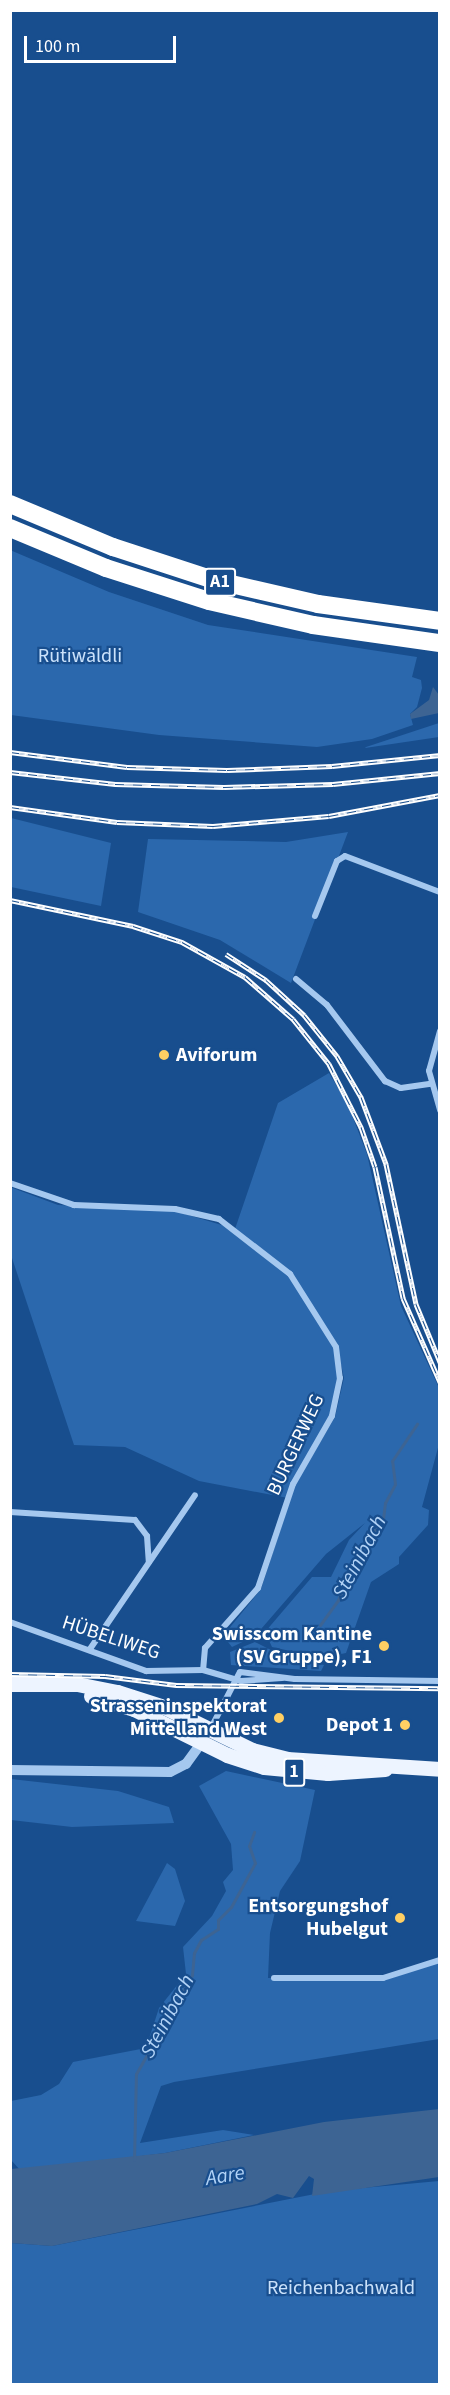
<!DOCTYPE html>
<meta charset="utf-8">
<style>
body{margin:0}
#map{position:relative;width:450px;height:2395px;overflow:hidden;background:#184e8e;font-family:"Source Sans 3",sans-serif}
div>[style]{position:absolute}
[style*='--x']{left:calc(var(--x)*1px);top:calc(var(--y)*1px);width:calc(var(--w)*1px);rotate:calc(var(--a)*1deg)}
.green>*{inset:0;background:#2b68ad}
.water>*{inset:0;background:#3d6493}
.stream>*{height:3px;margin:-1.5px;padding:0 1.5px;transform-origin:1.5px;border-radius:1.5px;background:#3d6493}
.minor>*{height:6px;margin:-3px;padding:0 3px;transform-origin:3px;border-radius:3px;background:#a5c8ef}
.tertiary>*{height:10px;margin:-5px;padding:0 5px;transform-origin:5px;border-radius:5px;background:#a5c8ef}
.primary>*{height:15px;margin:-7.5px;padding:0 7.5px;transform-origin:7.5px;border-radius:7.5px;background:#edf4ff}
.motorway>*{height:18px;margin:-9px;padding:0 9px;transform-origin:9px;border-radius:9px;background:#fff}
.rail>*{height:5px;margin-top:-2.5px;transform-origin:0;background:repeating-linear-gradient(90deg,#184e8e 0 9px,#fff 0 18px);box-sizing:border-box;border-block:2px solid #fff}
.dots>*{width:16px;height:16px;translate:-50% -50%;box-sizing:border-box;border:3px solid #184e8e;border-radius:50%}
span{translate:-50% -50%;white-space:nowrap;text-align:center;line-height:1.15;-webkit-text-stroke:4.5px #184e8e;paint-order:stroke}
.shield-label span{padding:2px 4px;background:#184e8e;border:2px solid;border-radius:4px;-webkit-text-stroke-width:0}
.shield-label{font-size:18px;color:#fff;font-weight:700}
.park-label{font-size:20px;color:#cbe2fb}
.poi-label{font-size:20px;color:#fff;font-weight:700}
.left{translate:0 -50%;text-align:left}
.right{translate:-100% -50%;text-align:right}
.street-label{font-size:20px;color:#fff}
.water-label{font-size:21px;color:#b1d2f6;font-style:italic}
.frame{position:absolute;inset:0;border:12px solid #fff;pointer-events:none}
.scale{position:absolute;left:24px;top:36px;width:152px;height:27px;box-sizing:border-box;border:3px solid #fff;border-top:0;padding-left:8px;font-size:18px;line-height:21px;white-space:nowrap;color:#fff;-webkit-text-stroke:4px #184e8e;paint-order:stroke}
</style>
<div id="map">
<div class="green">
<div style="clip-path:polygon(10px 550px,109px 592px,208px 625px,417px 657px,412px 677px,421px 680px,422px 688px,417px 707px,410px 714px,413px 725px,372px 739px,317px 747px,159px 735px,11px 715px)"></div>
<div style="clip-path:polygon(439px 723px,439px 737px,365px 748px,366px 747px)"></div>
<div style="clip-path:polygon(11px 818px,111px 843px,101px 906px,11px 887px)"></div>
<div style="clip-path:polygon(348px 832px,291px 983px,220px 940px,138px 912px,148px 839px,286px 842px)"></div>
<div style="clip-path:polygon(329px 1073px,348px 1105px,367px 1154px,401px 1306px,440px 1390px,439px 1444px,422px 1507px,429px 1510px,428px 1525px,399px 1557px,399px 1564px,371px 1582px,346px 1653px,322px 1658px,272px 1647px,265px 1632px,312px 1577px,331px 1577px,349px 1540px,365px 1523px,326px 1554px,255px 1636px,232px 1647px,223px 1636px,261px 1589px,295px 1485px,335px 1417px,344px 1378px,338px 1350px,336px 1404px,288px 1498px,199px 1481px,125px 1447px,74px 1445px,11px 1255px,10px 1187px,58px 1205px,175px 1211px,235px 1229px,278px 1103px)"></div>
<div style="clip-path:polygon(255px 1642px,283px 1656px,324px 1665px,321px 1671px,231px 1665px,230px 1652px)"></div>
<div style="clip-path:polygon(226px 1771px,315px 1790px,300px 1861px,280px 1891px,270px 1933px,268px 1978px,383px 1978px,439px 1960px,439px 2039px,174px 2082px,161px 2086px,140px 2143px,223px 2130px,254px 2135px,165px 2153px,21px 2171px,11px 2160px,11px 2101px,41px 2095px,59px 2084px,73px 2062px,146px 2048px,159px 2008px,186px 1974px,183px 1947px,212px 1916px,226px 1891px,223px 1882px,233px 1870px,231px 1844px,199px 1786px)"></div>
<div style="clip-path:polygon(11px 1779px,118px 1791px,169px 1807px,174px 1823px,72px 1827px,11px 1820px)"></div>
<div style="clip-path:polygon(167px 1863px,175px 1869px,185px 1901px,175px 1926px,136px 1921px)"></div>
<div style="clip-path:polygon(439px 2181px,439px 2384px,11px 2384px,11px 2243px,52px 2246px,330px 2191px)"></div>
</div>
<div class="water">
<div style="clip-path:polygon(433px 687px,439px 695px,439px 713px,411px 719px,410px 714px,429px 700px)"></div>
<div style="clip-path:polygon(439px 2109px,439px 2177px,312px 2196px,314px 2179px,309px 2176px,293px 2198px,277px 2194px,257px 2204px,52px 2246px,11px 2243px,11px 2169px,165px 2153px,324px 2122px)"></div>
</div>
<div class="stream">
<div style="--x:320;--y:1625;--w:31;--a:-54"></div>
<div style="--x:338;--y:1600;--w:45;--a:-68"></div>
<div style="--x:355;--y:1558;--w:48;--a:-54.3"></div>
<div style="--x:383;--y:1519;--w:16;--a:-83"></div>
<div style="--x:385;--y:1503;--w:21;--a:-62"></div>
<div style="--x:395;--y:1484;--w:23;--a:-97"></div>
<div style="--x:392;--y:1461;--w:45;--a:-56"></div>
<div style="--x:134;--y:2160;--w:86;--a:-88.7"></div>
<div style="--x:136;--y:2074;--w:114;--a:-60.5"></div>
<div style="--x:192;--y:1975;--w:22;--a:-85"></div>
<div style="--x:194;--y:1953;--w:15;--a:-62"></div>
<div style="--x:201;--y:1940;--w:20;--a:-33"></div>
<div style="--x:218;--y:1929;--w:9;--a:-90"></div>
<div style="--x:218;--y:1920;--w:18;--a:-45"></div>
<div style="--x:231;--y:1907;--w:50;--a:-61.4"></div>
<div style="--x:255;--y:1863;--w:18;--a:-109"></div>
<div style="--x:249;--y:1846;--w:15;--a:-70"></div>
</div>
<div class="minor">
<div style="--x:315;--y:916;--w:59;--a:-68.2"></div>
<div style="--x:337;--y:861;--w:9;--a:-32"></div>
<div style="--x:345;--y:856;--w:102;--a:20.8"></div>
<div style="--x:296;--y:979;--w:40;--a:40"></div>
<div style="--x:327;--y:1005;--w:96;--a:52.7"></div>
<div style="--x:385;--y:1081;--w:17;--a:24"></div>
<div style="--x:401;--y:1088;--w:30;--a:-8"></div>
<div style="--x:440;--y:1031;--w:41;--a:105.4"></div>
<div style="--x:429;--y:1071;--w:41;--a:74.2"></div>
<div style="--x:10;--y:1183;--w:68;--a:19"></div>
<div style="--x:74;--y:1205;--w:101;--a:2.3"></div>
<div style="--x:175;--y:1209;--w:45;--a:12.8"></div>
<div style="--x:219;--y:1219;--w:90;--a:37.8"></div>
<div style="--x:290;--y:1274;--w:86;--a:57.8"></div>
<div style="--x:336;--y:1347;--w:31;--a:83"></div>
<div style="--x:340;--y:1378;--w:39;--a:102"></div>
<div style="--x:332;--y:1416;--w:78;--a:119.8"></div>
<div style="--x:293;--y:1484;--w:110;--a:108.6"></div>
<div style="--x:258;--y:1588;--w:80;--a:131.5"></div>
<div style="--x:205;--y:1648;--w:22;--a:95"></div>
<div style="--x:10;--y:1512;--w:125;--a:3.7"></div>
<div style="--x:135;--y:1520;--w:20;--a:53"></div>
<div style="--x:147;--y:1536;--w:26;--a:86"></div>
<div style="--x:10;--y:1622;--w:145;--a:19.8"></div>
<div style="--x:146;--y:1671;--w:57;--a:-1"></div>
<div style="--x:203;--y:1670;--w:40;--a:16"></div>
<div style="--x:241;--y:1681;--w:41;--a:-4.2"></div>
<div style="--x:90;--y:1649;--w:186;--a:-55.7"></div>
<div style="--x:210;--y:1730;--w:65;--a:-62.7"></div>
<div style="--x:240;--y:1672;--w:55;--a:7.3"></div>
<div style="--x:295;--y:1679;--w:145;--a:0.8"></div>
<div style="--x:274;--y:1978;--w:109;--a:0"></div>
<div style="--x:383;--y:1978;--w:60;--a:-17.5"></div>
</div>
<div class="tertiary">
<div style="--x:10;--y:1770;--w:160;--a:0.7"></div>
<div style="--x:170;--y:1772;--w:18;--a:-27"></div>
<div style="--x:186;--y:1764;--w:27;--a:-54"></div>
</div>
<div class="primary">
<div style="--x:10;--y:1684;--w:67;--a:0"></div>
<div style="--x:77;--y:1684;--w:41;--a:11.3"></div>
<div style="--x:117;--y:1692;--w:49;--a:17.7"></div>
<div style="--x:164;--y:1707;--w:98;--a:26"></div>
<div style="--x:252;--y:1750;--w:36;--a:14"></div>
<div style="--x:287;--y:1759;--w:153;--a:3.7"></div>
<div style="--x:91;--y:1696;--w:45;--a:16.8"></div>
<div style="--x:134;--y:1709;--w:104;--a:26.3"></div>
<div style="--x:227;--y:1755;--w:39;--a:18"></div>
<div style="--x:264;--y:1767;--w:64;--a:5.4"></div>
<div style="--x:328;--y:1773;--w:57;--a:-4"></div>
</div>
<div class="motorway">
<div style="--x:10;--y:504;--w:112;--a:22.7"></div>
<div style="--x:113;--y:547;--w:106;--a:18.1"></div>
<div style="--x:214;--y:580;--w:107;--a:13"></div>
<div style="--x:318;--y:604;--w:123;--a:7.9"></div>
<div style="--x:10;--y:528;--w:104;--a:22.6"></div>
<div style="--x:106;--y:568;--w:108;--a:17.8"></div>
<div style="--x:209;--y:601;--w:107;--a:13"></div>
<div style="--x:313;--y:625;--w:128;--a:8.1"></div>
</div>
<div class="rail">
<div style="--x:10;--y:752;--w:118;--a:7.3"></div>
<div style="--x:127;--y:767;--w:100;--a:1.7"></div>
<div style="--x:227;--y:770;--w:105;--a:-2.2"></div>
<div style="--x:332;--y:766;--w:109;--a:-5.8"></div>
<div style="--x:10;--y:772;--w:106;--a:6.5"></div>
<div style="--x:115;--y:784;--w:109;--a:1.6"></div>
<div style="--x:224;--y:787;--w:109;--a:-1.6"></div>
<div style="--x:333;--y:784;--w:108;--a:-5.9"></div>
<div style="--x:10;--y:807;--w:108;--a:8"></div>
<div style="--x:117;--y:822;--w:96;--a:2.4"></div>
<div style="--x:213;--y:826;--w:116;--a:-4.9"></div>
<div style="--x:329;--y:816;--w:113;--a:-10.7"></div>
<div style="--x:10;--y:900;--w:126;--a:11.9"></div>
<div style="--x:133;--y:926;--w:52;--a:18.1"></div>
<div style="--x:182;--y:942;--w:72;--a:29.1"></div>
<div style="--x:245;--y:977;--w:64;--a:41.2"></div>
<div style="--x:293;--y:1019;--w:58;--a:51.3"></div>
<div style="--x:329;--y:1064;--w:71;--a:63.1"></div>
<div style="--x:361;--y:1127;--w:42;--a:70.7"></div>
<div style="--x:375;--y:1167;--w:134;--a:77.9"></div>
<div style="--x:403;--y:1298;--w:92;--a:66.2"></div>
<div style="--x:226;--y:954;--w:48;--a:33"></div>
<div style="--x:266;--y:980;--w:52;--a:42.6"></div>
<div style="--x:304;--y:1015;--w:53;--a:51.2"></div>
<div style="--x:337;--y:1056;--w:48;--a:59.7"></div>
<div style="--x:361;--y:1097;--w:72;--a:69.5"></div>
<div style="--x:386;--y:1164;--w:143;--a:77.9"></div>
<div style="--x:416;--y:1304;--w:63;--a:67.5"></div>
<div style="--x:10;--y:1674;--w:95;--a:1.2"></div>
<div style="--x:105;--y:1676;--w:72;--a:7.2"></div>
<div style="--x:176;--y:1685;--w:264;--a:0.7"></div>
</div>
<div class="dots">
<div style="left:164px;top:1055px;background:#ffcf63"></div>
<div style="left:384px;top:1646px;background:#ffcf63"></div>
<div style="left:279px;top:1718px;background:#ffcf63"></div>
<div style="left:405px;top:1725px;background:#ffcf63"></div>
<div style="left:400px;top:1918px;background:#ffcf63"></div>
</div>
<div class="shield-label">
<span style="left:220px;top:582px">A1</span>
<span style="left:294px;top:1772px">1</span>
</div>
<div class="park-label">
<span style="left:80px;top:656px">Rütiwäldli</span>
<span style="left:341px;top:2288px">Reichenbachwald</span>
</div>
<div class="poi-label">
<span class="left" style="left:176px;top:1055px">Aviforum</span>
<span class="right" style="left:372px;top:1646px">Swisscom Kantine<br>(SV Gruppe), F1</span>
<span class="right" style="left:267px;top:1718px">Strasseninspektorat<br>Mittelland West</span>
<span class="right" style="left:393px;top:1725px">Depot 1</span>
<span class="right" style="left:388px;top:1918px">Entsorgungshof<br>Hubelgut</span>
</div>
<div class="street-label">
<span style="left:296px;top:1445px;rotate:-65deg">BURGERWEG</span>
<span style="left:111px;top:1638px;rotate:18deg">HÜBELIWEG</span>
</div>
<div class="water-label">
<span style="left:359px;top:1557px;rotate:-62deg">Steinibach</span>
<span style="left:167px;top:2016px;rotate:-62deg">Steinibach</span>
<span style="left:225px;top:2175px;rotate:-9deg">Aare</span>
</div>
<div class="frame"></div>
<div class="scale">100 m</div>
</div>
